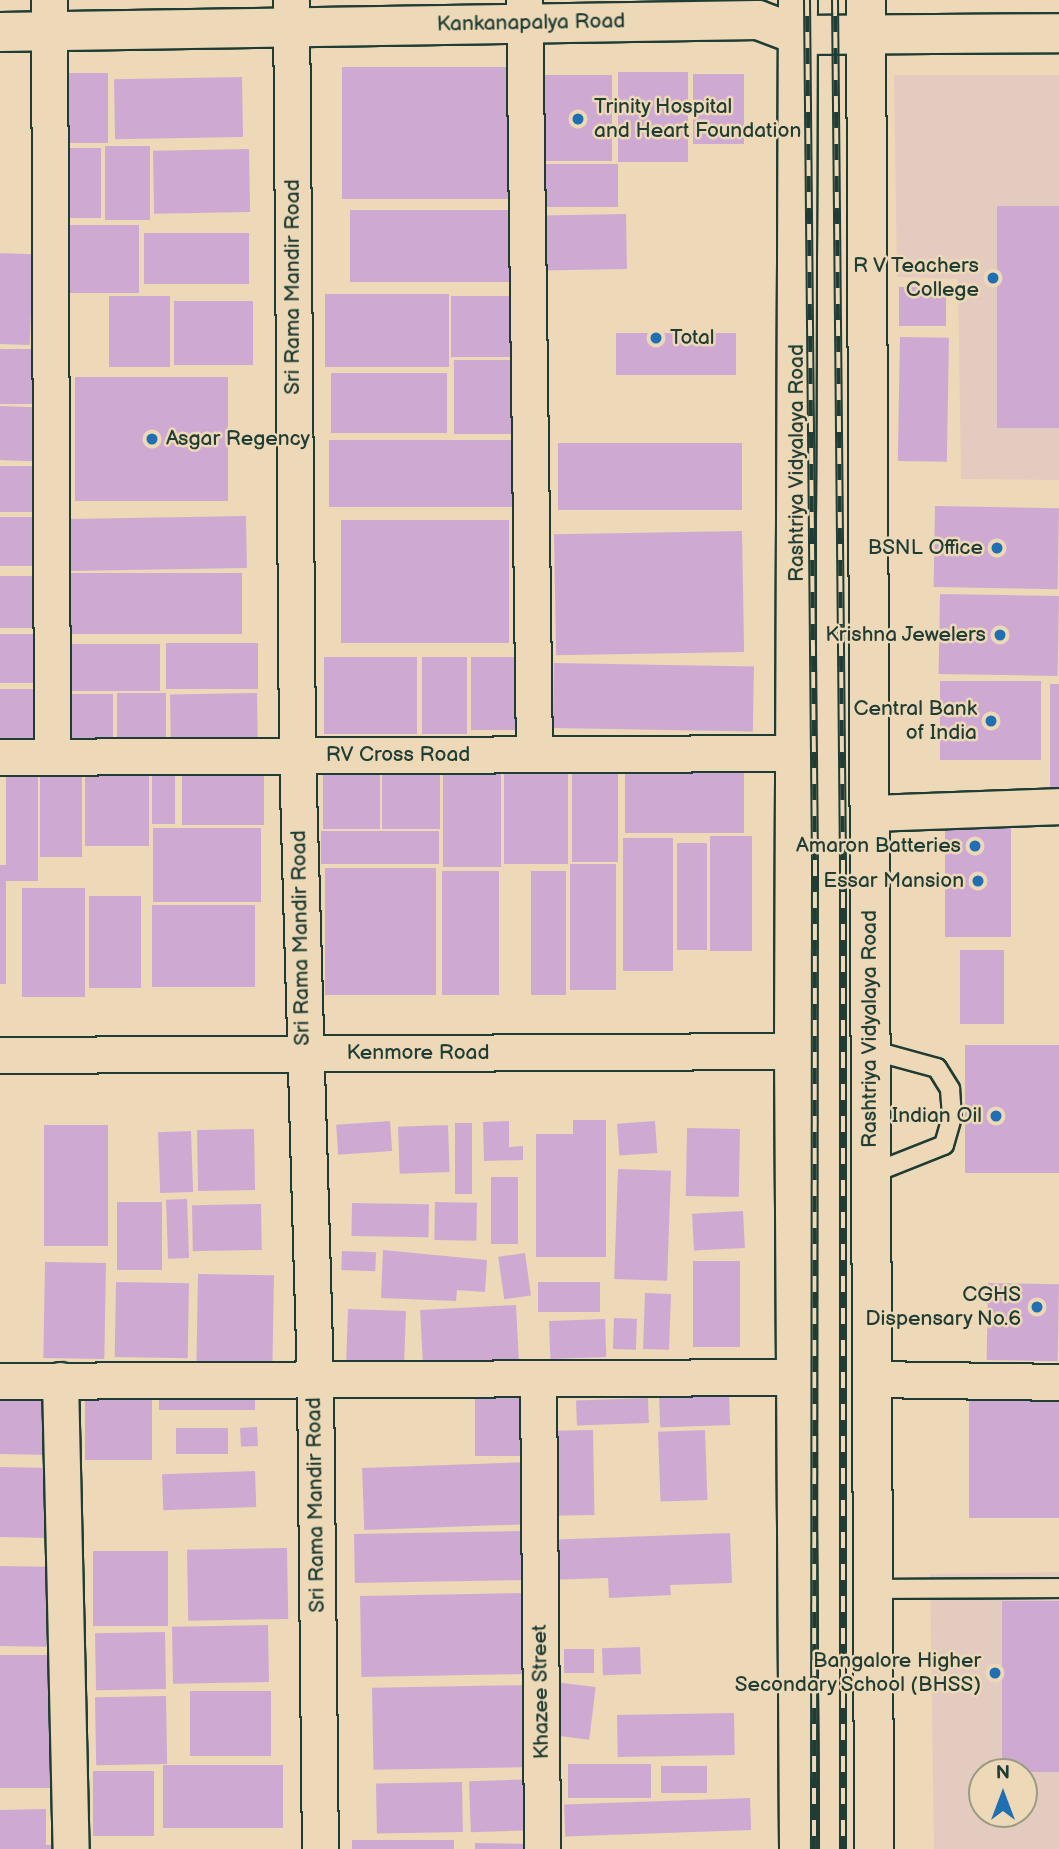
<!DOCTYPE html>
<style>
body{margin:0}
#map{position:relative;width:1059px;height:1849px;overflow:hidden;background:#edd9b7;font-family:"Balsamiq Sans",sans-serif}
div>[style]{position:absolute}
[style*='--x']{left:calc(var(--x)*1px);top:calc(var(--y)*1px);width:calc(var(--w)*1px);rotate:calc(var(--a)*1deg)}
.built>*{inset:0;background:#e4cbbf}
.building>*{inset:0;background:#ceaad3;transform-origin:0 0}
.roads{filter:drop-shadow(2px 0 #1f3d34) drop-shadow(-2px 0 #1f3d34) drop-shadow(0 2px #1f3d34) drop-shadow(0 -2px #1f3d34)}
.service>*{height:18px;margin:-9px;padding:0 9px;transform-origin:9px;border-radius:9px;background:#edd9b7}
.minor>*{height:35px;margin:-17.5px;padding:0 17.5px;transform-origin:17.5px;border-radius:17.5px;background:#edd9b7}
.tertiary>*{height:38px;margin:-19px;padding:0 19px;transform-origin:19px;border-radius:19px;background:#edd9b7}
.secondary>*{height:38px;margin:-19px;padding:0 19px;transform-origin:19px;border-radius:19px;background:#edd9b7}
.rail>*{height:8px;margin-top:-4px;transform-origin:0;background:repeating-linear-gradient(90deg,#edd9b7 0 16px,#1f3d34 0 32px);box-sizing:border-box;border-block:2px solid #1f3d34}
.dots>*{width:19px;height:19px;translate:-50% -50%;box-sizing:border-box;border:4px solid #edd9b7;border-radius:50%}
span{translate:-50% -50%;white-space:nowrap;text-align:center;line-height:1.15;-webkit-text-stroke:5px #edd9b7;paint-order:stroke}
.street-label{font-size:21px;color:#1f3d34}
.poi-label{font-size:21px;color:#1f3d34}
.left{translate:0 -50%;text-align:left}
.right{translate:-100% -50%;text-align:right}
.north{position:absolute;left:968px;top:1758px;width:70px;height:70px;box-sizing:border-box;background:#edd9b7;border:2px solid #9b9b83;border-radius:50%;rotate:0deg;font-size:19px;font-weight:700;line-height:28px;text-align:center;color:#1f3d34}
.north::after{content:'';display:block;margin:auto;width:24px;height:32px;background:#1f6fb2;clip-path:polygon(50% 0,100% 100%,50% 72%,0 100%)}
</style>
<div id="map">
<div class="built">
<div style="clip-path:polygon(894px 75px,1059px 75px,1059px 480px,961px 479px,958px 279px,897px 277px)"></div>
<div style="clip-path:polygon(evenodd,1059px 1572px,1059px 1849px,934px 1849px,930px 1574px,1059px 1572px,982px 1772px,1024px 1772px,1024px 1814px,982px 1814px,982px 1772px)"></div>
</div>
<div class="building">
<div style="left:342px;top:67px;width:173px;height:132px"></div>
<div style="left:618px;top:72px;width:70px;height:90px"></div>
<div style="left:57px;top:73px;width:51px;height:70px"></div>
<div style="left:693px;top:74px;width:51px;height:70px"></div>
<div style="left:538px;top:75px;width:74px;height:86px"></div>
<div style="left:242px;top:77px;width:60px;height:128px;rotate:89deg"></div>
<div style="left:150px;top:146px;width:74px;height:45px;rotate:90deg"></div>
<div style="left:57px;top:148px;width:44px;height:70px"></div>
<div style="left:249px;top:149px;width:63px;height:96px;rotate:89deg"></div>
<div style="left:539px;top:164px;width:79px;height:43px"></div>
<div style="left:1059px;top:206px;width:222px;height:62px;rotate:90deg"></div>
<div style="left:350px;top:210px;width:161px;height:72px"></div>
<div style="left:626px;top:214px;width:55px;height:83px;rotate:89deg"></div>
<div style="left:55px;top:225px;width:84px;height:68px"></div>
<div style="left:144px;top:233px;width:105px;height:51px"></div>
<div style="left:0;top:253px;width:33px;height:91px;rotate:2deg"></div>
<div style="left:899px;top:287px;width:47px;height:39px"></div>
<div style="left:325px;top:294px;width:124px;height:73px"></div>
<div style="left:109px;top:296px;width:61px;height:71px"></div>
<div style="left:451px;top:296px;width:61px;height:61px"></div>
<div style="left:174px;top:301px;width:79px;height:64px"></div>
<div style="left:616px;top:333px;width:120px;height:42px"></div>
<div style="left:900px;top:337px;width:49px;height:124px;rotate:1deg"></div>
<div style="left:0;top:349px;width:34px;height:55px"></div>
<div style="left:454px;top:360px;width:59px;height:74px"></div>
<div style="left:447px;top:373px;width:60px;height:116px;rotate:90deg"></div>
<div style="left:75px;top:377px;width:153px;height:124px"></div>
<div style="left:0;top:406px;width:35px;height:54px;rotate:2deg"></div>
<div style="left:329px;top:440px;width:183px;height:67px"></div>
<div style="left:558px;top:443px;width:184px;height:67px"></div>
<div style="left:0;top:466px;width:34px;height:46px"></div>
<div style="left:935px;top:506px;width:124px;height:81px;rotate:1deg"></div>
<div style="left:246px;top:516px;width:52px;height:179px;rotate:89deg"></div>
<div style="left:0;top:517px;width:34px;height:49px"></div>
<div style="left:341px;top:520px;width:168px;height:123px"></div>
<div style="left:742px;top:531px;width:121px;height:188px;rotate:89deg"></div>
<div style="left:242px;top:573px;width:61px;height:179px;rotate:90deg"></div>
<div style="left:0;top:576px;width:38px;height:52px"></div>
<div style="left:940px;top:594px;width:119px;height:80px;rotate:1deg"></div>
<div style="left:0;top:634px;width:40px;height:49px"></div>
<div style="left:258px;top:643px;width:46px;height:92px;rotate:90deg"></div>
<div style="left:65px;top:644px;width:95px;height:47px"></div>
<div style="left:324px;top:657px;width:93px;height:77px"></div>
<div style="left:422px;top:657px;width:45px;height:77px"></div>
<div style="left:471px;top:657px;width:46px;height:73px"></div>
<div style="left:554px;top:663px;width:200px;height:65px;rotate:1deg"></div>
<div style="left:940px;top:681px;width:101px;height:79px"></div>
<div style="left:1050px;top:684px;width:9px;height:111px"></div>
<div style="left:0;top:689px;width:38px;height:54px"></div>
<div style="left:166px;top:693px;width:49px;height:49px;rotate:90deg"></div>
<div style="left:257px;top:693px;width:47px;height:87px;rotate:89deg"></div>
<div style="left:61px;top:694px;width:52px;height:50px"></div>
<div style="left:504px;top:758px;width:64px;height:106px"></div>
<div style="left:443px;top:761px;width:58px;height:106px"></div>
<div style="left:572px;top:761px;width:46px;height:101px"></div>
<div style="left:323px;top:762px;width:57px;height:67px"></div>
<div style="left:382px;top:762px;width:58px;height:67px"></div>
<div style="left:625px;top:763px;width:119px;height:70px"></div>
<div style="left:82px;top:764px;width:93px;height:42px;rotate:90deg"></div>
<div style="left:264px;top:764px;width:61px;height:82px;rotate:90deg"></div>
<div style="left:6px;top:766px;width:32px;height:115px"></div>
<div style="left:85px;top:766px;width:64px;height:80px"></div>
<div style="left:152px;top:766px;width:23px;height:58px"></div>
<div style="left:945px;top:825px;width:66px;height:112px"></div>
<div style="left:153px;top:828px;width:108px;height:74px"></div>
<div style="left:321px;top:831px;width:118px;height:33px"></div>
<div style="left:710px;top:836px;width:42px;height:115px"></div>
<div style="left:623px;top:838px;width:50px;height:133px"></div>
<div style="left:677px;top:843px;width:30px;height:107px"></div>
<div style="left:570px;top:864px;width:46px;height:126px"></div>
<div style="left:0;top:865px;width:6px;height:119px"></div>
<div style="left:325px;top:868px;width:111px;height:127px"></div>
<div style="left:442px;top:871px;width:57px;height:124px"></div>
<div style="left:531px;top:871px;width:35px;height:124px"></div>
<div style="left:22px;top:888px;width:63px;height:109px"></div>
<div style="left:141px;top:896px;width:92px;height:52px;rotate:90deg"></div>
<div style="left:152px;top:905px;width:103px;height:82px"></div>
<div style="left:960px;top:950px;width:44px;height:74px"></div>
<div style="left:965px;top:1045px;width:94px;height:128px"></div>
<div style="clip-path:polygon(573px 1120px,606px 1120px,606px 1257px,536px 1257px,536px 1134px,573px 1134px)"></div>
<div style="left:390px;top:1121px;width:30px;height:54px;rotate:86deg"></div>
<div style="clip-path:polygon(509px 1121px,509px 1147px,523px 1146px,523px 1160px,484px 1161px,483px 1122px)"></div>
<div style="left:655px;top:1121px;width:32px;height:38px;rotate:86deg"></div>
<div style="left:455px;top:1123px;width:17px;height:71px"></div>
<div style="left:44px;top:1125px;width:64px;height:121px"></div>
<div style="left:448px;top:1125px;width:47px;height:50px;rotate:88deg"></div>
<div style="left:687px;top:1128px;width:53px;height:68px;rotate:1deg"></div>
<div style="left:254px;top:1129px;width:61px;height:57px;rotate:89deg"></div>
<div style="left:191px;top:1131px;width:61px;height:33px;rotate:88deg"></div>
<div style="left:618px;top:1169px;width:53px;height:110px;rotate:2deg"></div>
<div style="left:491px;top:1177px;width:27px;height:67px"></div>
<div style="left:187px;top:1199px;width:59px;height:21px;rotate:88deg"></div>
<div style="left:117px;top:1202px;width:45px;height:68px"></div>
<div style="left:435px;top:1202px;width:42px;height:38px;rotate:1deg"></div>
<div style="left:352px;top:1203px;width:77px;height:33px;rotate:1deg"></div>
<div style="left:261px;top:1204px;width:46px;height:69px;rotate:89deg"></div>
<div style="left:743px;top:1211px;width:37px;height:51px;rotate:87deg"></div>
<div style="clip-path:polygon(383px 1250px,487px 1260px,485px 1292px,457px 1290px,456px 1301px,381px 1298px)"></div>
<div style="left:342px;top:1251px;width:34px;height:19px;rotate:2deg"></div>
<div style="left:525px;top:1253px;width:43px;height:27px;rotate:82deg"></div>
<div style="left:693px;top:1261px;width:47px;height:86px"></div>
<div style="left:45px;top:1262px;width:61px;height:96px;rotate:1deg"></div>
<div style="left:198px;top:1274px;width:76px;height:87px;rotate:1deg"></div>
<div style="left:116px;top:1282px;width:73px;height:75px;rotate:1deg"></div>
<div style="left:600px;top:1282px;width:30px;height:62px;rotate:90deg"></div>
<div style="left:988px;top:1283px;width:71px;height:77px;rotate:1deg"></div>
<div style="left:645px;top:1293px;width:26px;height:56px;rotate:2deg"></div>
<div style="left:516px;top:1305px;width:54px;height:96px;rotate:87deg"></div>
<div style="left:348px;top:1309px;width:58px;height:54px;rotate:2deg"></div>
<div style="left:614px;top:1318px;width:23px;height:31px;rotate:2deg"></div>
<div style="left:605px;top:1319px;width:38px;height:56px;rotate:88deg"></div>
<div style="left:152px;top:1385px;width:75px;height:67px;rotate:90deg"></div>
<div style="left:159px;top:1388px;width:96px;height:22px"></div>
<div style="left:475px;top:1391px;width:56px;height:65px"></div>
<div style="left:0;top:1392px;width:52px;height:62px;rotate:1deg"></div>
<div style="left:729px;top:1392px;width:33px;height:70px;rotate:88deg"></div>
<div style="left:1059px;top:1395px;width:123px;height:90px;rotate:90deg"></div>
<div style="left:648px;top:1398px;width:25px;height:72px;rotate:88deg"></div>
<div style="left:257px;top:1427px;width:19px;height:17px;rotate:87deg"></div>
<div style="left:176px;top:1428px;width:52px;height:26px"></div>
<div style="left:593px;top:1430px;width:85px;height:44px;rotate:89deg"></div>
<div style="left:705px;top:1430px;width:70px;height:47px;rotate:88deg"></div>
<div style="left:532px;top:1462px;width:62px;height:170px;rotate:88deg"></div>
<div style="left:0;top:1467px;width:53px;height:70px;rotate:1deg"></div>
<div style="left:255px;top:1471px;width:36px;height:93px;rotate:88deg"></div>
<div style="left:524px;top:1531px;width:49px;height:170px;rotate:89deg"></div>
<div style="clip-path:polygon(730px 1533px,732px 1583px,670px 1585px,671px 1595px,609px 1598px,608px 1578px,546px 1580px,544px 1540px)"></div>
<div style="left:287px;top:1548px;width:71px;height:100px;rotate:89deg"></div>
<div style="left:93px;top:1551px;width:75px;height:75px"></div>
<div style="left:0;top:1566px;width:48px;height:80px;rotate:1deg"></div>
<div style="left:528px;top:1593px;width:81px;height:168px;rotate:89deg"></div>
<div style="left:1002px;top:1601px;width:57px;height:171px"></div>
<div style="left:268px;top:1625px;width:57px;height:96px;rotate:89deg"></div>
<div style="left:165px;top:1632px;width:57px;height:70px;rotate:89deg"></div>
<div style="left:640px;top:1647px;width:27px;height:38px;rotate:88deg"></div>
<div style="left:594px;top:1649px;width:24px;height:30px;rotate:90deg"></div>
<div style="left:0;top:1655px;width:59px;height:133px"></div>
<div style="left:554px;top:1682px;width:42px;height:53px;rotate:7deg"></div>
<div style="left:531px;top:1685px;width:82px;height:159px;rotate:89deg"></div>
<div style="left:190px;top:1691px;width:81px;height:65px"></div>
<div style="left:166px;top:1696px;width:68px;height:71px;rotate:89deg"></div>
<div style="left:734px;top:1713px;width:42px;height:117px;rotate:89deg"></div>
<div style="left:651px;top:1764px;width:34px;height:83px;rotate:90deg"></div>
<div style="left:283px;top:1765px;width:63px;height:120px;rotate:90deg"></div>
<div style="left:661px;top:1766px;width:46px;height:27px"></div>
<div style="left:154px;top:1771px;width:65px;height:61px;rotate:90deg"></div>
<div style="left:536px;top:1779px;width:51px;height:67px;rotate:88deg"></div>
<div style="left:462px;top:1782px;width:50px;height:86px;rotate:89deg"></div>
<div style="left:750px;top:1798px;width:32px;height:186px;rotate:88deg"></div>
<div style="clip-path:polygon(46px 1809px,46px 1845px,57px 1845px,57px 1849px,0 1849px,0 1810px)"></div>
<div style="left:352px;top:1840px;width:102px;height:9px"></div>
<div style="clip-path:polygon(475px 1843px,535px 1844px,535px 1849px,475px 1849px)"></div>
</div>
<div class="roads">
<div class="service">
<div style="--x:871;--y:1050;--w:68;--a:15.3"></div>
<div style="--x:937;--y:1068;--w:25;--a:58"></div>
<div style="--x:950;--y:1089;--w:28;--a:86"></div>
<div style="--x:952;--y:1117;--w:29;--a:106"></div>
<div style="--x:944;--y:1145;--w:79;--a:158.3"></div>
<div style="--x:873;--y:1589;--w:186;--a:-0.3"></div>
</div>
<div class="minor">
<div style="--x:49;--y:0;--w:757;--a:89.77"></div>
<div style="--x:291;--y:0;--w:755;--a:89.54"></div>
<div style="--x:297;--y:755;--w:625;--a:88.35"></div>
<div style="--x:315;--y:1380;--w:469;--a:89.4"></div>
<div style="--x:524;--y:0;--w:754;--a:89.24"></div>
<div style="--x:0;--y:757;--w:796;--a:-0.29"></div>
<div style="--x:869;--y:813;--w:190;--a:-2.1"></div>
<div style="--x:0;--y:1055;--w:794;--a:-0.29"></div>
<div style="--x:538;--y:1379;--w:470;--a:89.5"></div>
<div style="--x:872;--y:1379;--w:187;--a:0.9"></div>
<div style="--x:60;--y:1380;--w:469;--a:88.7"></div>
<div style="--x:0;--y:1381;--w:796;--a:-0.29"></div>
</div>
<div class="tertiary">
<div style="--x:0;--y:32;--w:758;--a:-0.91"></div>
<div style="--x:758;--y:20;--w:43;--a:20.6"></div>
<div style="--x:798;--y:35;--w:261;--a:-0.4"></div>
</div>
<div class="secondary">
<div style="--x:798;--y:0;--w:1051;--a:90.22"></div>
<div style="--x:794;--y:1051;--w:798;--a:89.64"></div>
<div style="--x:866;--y:0;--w:1849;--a:89.75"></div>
</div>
</div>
<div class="rail">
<div style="--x:807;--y:0;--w:860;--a:89.47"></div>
<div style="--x:815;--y:860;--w:989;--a:90.06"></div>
<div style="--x:835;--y:0;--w:860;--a:89.47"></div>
<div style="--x:843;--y:860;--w:989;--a:90"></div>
</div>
<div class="dots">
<div style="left:578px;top:119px;background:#1f6fb2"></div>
<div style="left:993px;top:278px;background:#1f6fb2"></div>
<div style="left:656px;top:338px;background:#1f6fb2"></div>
<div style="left:152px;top:439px;background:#1f6fb2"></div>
<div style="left:997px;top:548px;background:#1f6fb2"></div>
<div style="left:1000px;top:635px;background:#1f6fb2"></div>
<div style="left:991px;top:721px;background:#1f6fb2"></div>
<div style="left:975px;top:846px;background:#1f6fb2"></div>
<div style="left:978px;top:881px;background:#1f6fb2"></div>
<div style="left:996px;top:1116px;background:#1f6fb2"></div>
<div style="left:1037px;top:1307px;background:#1f6fb2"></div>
<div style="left:995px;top:1673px;background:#1f6fb2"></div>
</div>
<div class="street-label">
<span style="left:531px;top:23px;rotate:-1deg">Kankanapalya Road</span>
<span style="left:293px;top:287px;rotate:-90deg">Sri Rama Mandir Road</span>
<span style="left:797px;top:463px;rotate:-90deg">Rashtriya Vidyalaya Road</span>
<span style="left:398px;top:755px">RV Cross Road</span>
<span style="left:301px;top:938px;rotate:-91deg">Sri Rama Mandir Road</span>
<span style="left:870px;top:1029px;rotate:-90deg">Rashtriya Vidyalaya Road</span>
<span style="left:418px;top:1053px">Kenmore Road</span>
<span style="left:316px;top:1505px;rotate:-91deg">Sri Rama Mandir Road</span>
<span style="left:541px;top:1692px;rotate:-91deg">Khazee Street</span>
</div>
<div class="poi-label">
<span class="left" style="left:594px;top:119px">Trinity Hospital<br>and Heart Foundation</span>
<span class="right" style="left:979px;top:278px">R V Teachers<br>College</span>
<span class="left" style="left:670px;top:338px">Total</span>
<span class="left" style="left:166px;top:439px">Asgar Regency</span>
<span class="right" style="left:983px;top:548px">BSNL Office</span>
<span class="right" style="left:986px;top:635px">Krishna Jewelers</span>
<span class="right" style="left:977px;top:721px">Central Bank<br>of India</span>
<span class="right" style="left:961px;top:846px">Amaron Batteries</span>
<span class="right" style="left:964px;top:881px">Essar Mansion</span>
<span class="right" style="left:982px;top:1116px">Indian Oil</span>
<span class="right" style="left:1021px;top:1307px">CGHS<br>Dispensary No.6</span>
<span class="right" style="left:981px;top:1673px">Bangalore Higher<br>Secondary School (BHSS)</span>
</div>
<div class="north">N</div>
</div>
